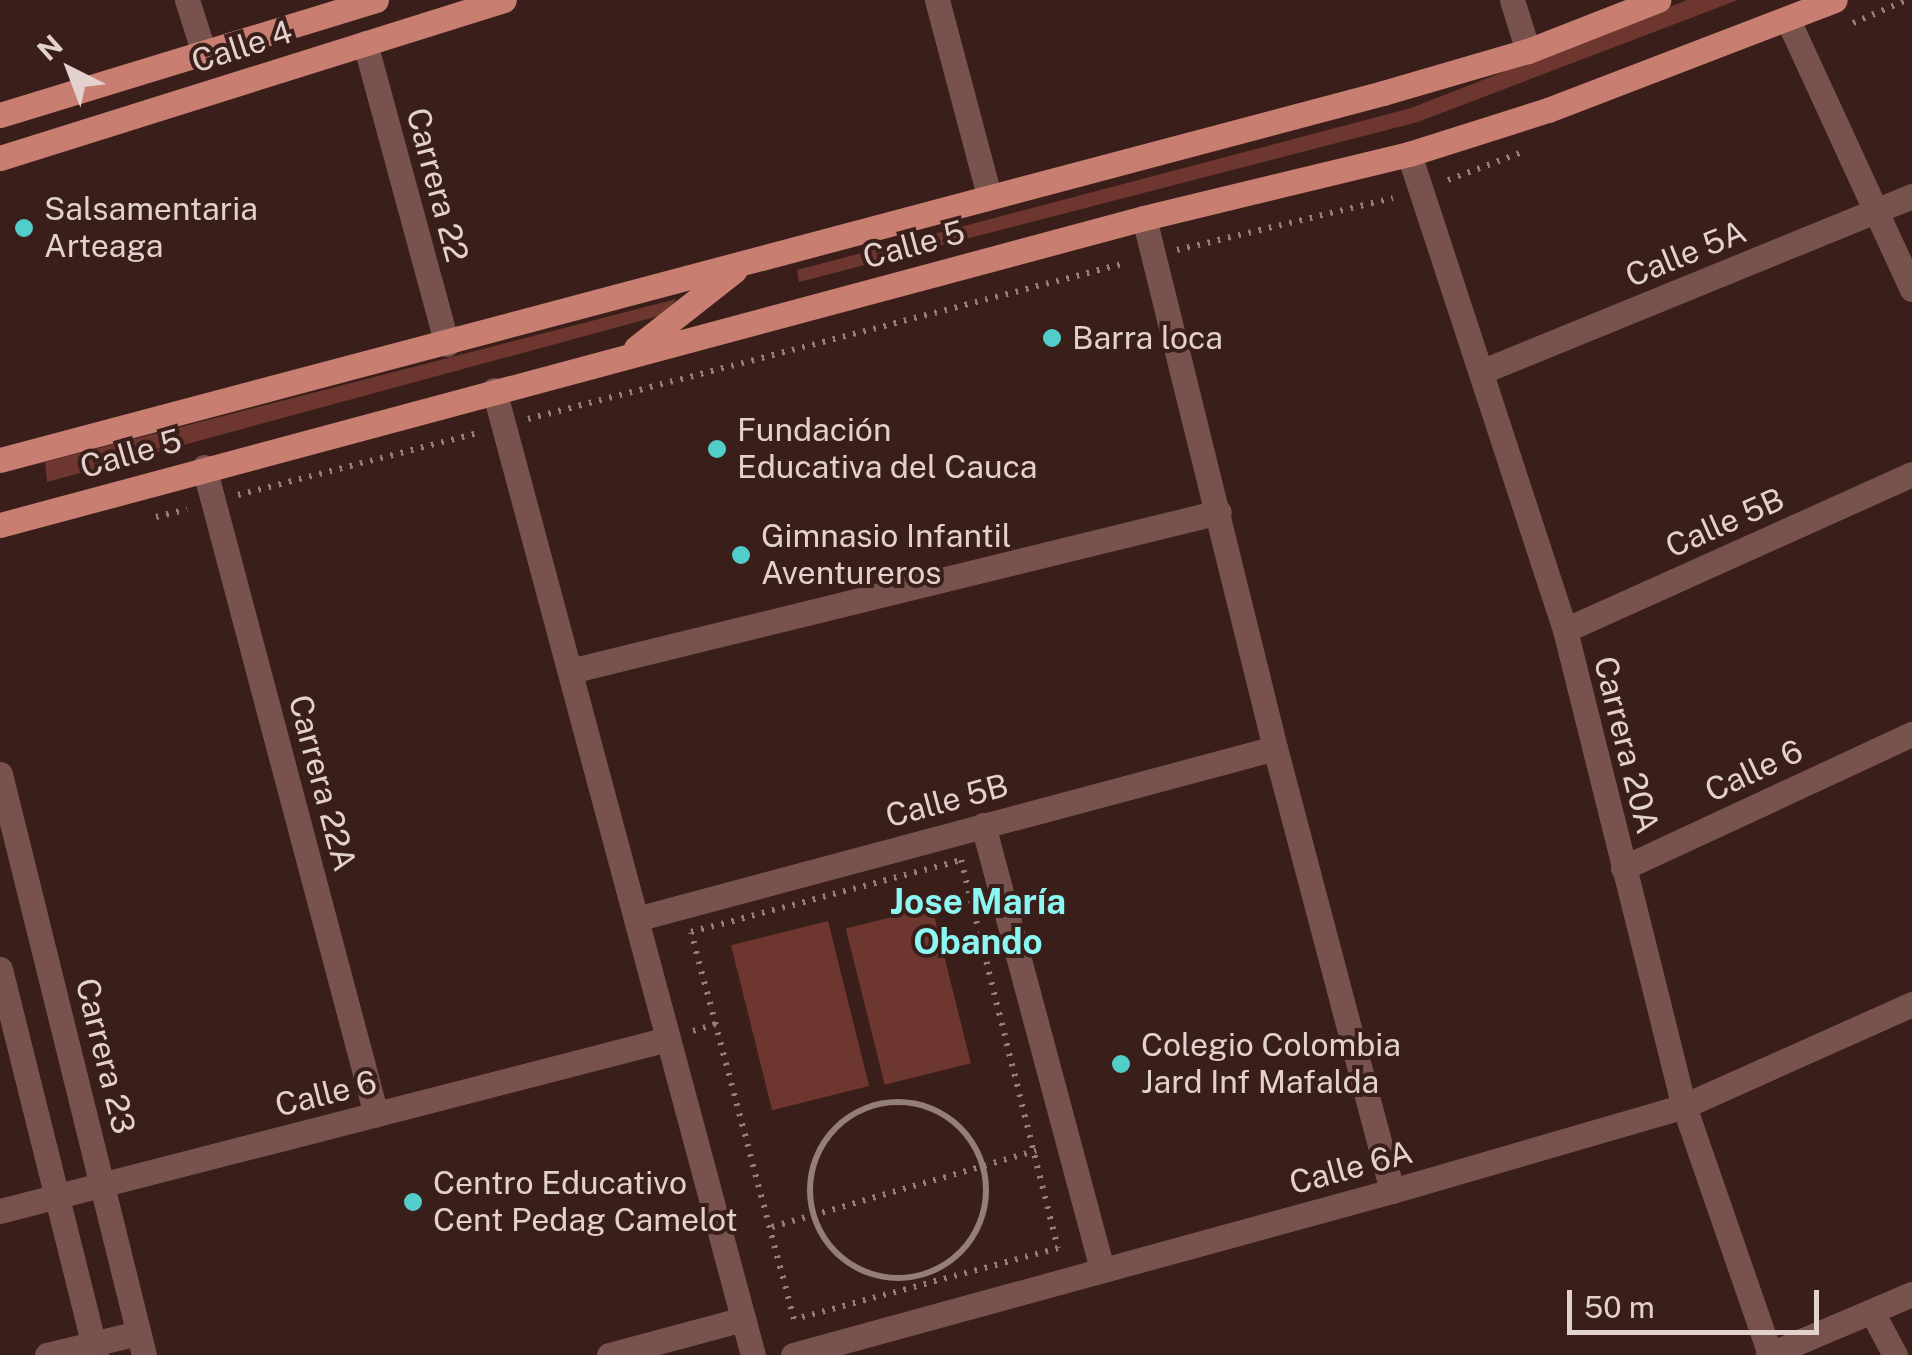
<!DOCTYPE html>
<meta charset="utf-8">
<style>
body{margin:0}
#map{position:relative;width:1912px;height:1355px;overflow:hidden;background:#391e1a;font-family:"Public Sans",sans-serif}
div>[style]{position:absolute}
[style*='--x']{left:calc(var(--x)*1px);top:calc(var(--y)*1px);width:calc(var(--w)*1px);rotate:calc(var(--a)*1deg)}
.green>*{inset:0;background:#6d362e;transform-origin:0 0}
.path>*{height:6px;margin-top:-3px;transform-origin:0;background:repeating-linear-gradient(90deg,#947e7a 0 2.5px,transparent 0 10.5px)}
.path>.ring{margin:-3px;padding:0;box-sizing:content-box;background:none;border:6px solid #947e7a;border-radius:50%}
.minor>*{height:25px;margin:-12.5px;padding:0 12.5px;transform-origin:12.5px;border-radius:12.5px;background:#78534d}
.major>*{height:25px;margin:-12.5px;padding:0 12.5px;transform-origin:12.5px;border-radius:12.5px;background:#c97e72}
.dots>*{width:28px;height:28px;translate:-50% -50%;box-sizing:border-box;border:5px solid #391e1a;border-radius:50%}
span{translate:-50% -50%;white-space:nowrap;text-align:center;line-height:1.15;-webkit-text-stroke:8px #391e1a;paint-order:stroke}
.street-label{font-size:32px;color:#e3d1cd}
.poi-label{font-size:32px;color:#e3d1cd}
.left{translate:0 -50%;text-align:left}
.neighbourhood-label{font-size:35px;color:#8cf7f2;font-weight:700}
.north{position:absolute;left:20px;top:20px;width:100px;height:100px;-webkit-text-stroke:8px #391e1a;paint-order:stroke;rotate:318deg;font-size:28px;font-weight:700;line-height:40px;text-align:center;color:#e3d1cd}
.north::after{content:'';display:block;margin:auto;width:35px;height:45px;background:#e3d1cd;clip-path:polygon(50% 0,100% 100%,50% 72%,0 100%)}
.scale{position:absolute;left:1567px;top:1290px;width:252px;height:45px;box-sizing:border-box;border:5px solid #e3d1cd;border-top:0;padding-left:12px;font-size:30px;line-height:35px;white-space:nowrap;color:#e3d1cd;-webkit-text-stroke:8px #391e1a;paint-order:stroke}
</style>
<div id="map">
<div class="green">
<div style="clip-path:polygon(1687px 0,1738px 0,1418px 122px,799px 282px,797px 270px,1411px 108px)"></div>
<div style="clip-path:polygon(676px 299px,666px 314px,47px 482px,45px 462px)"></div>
<div style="left:932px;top:907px;width:161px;height:89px;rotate:76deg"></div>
<div style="left:828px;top:921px;width:170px;height:100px;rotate:76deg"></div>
</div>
<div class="path">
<div style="--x:1853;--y:23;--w:59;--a:-23.1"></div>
<div style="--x:1448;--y:180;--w:82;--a:-20.6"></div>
<div style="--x:1177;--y:250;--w:222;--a:-13.5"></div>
<div style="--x:528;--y:419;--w:618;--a:-14.62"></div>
<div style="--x:238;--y:495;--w:248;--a:-14.5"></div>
<div style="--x:156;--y:517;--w:32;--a:-14"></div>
<div style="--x:961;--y:860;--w:400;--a:76"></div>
<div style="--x:1058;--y:1248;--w:273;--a:164.9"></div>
<div style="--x:794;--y:1319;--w:400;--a:-104.9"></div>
<div style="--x:691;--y:932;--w:279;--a:-14.9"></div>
<div style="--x:693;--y:1031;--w:24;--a:-17"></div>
<div class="ring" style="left:810px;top:1102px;width:170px;height:170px"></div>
<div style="--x:772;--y:1227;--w:275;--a:-16.1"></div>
</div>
<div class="minor">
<div style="--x:187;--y:0;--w:56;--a:72.2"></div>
<div style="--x:937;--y:0;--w:202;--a:75.1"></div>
<div style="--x:1512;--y:0;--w:53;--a:72.6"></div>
<div style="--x:1788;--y:20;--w:296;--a:65.3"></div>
<div style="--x:365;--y:43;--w:312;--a:74.8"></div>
<div style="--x:1409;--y:154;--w:501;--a:71.85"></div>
<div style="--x:1565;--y:630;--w:491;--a:76"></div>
<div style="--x:1684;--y:1106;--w:262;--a:70.9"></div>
<div style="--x:1144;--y:218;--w:546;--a:76.12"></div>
<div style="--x:1275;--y:748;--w:458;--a:75.2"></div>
<div style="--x:1483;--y:371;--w:463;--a:-22.2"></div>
<div style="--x:494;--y:390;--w:999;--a:74.98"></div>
<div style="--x:204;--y:467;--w:670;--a:75.13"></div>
<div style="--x:1565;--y:630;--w:380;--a:-24.2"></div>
<div style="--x:570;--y:671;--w:668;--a:-13.77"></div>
<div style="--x:0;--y:774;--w:599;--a:76.08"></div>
<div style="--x:983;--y:825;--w:459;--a:75"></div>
<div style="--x:1623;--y:868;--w:319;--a:-24.9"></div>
<div style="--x:636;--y:919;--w:661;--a:-14.98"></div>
<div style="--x:0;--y:969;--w:398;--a:76"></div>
<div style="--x:0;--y:1211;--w:690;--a:-14.44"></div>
<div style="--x:1872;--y:1312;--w:49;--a:61.9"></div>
<div style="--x:47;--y:1355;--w:94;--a:-13.6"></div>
<div style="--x:609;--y:1355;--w:139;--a:-15"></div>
<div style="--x:793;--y:1355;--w:621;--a:-15.31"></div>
<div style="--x:1392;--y:1191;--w:304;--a:-16.2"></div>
<div style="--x:1684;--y:1106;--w:250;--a:-24.1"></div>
<div style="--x:1768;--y:1355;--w:156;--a:-23"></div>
</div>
<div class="major">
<div style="--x:0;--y:115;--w:393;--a:-17"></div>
<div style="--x:0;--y:158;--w:528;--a:-17.41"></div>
<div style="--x:636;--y:348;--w:125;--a:-38.2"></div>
<div style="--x:0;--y:460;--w:1431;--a:-14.86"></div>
<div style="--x:1383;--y:93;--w:151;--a:-16.2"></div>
<div style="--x:1528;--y:51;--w:140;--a:-21.4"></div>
<div style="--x:0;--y:525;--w:1184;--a:-15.02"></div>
<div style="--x:1144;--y:218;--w:273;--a:-13.6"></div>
<div style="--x:1409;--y:154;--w:146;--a:-17.6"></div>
<div style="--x:1548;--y:110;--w:307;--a:-21"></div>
</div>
<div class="dots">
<div style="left:24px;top:228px;background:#53cdc9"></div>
<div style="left:1052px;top:338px;background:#53cdc9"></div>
<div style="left:717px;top:449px;background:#53cdc9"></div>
<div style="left:741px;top:555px;background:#53cdc9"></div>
<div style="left:1121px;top:1064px;background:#53cdc9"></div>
<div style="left:413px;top:1202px;background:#53cdc9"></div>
</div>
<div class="street-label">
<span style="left:242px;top:47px;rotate:-18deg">Calle 4</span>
<span style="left:437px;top:185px;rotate:75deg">Carrera 22</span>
<span style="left:914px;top:245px;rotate:-15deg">Calle 5</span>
<span style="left:1686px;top:254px;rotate:-22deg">Calle 5A</span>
<span style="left:131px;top:454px;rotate:-16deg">Calle 5</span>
<span style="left:1725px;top:523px;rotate:-24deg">Calle 5B</span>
<span style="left:1626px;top:745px;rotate:76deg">Carrera 20A</span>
<span style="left:1754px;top:771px;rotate:-25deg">Calle 6</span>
<span style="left:322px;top:783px;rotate:75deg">Carrera 22A</span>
<span style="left:947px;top:801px;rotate:-15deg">Calle 5B</span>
<span style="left:105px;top:1056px;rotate:76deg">Carrera 23</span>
<span style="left:326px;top:1094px;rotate:-14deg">Calle 6</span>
<span style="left:1351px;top:1168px;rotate:-15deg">Calle 6A</span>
</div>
<div class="poi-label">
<span class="left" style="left:44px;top:228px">Salsamentaria<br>Arteaga</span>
<span class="left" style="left:1072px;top:338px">Barra loca</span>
<span class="left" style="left:737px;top:449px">Fundación<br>Educativa del Cauca</span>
<span class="left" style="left:761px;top:555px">Gimnasio Infantil<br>Aventureros</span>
<span class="left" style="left:1141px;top:1064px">Colegio Colombia<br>Jard Inf Mafalda</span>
<span class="left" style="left:433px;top:1202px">Centro Educativo<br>Cent Pedag Camelot</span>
</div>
<div class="neighbourhood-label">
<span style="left:978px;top:922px">Jose María<br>Obando</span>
</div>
<div class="north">N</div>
<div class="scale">50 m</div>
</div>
